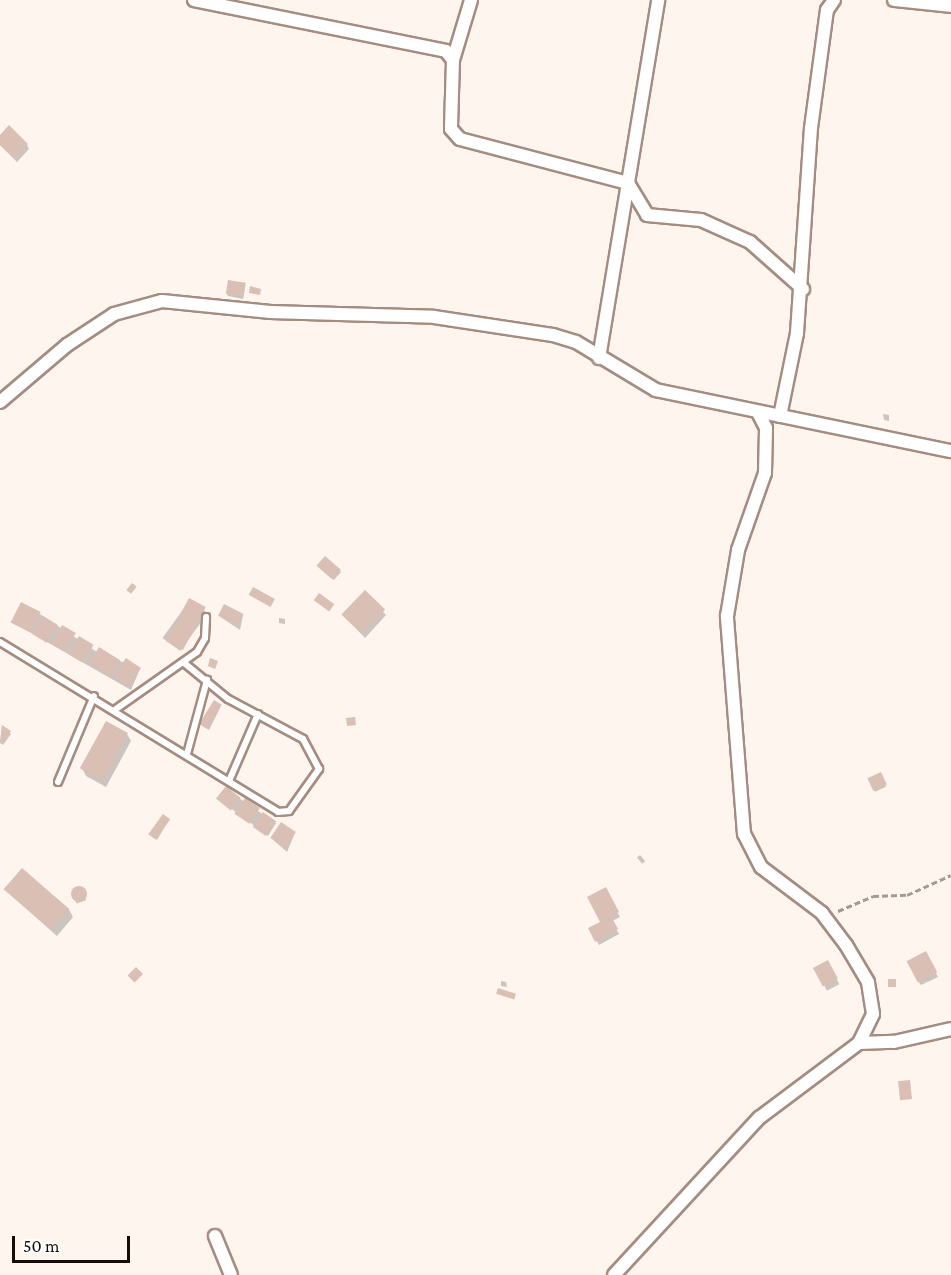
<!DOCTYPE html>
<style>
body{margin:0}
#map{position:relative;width:951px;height:1275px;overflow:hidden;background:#fff5ef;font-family:"Crimson Pro",serif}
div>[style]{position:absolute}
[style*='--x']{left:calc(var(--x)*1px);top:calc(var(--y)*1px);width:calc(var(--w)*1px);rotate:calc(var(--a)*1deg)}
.shadow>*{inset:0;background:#0003;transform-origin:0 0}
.building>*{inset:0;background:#d9bfb4;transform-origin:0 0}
.round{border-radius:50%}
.path>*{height:3px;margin-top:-1.5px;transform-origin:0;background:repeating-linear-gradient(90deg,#a39a95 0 6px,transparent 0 9px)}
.roads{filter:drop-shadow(2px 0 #a48d80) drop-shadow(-2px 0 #a48d80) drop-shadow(0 2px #a48d80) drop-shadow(0 -2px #a48d80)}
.service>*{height:6px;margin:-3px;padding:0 3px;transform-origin:3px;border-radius:3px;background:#fff}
.minor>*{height:12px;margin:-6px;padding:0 6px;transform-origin:6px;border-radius:6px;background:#fff}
span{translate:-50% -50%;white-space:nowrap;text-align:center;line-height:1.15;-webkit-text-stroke:6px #fff;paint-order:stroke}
.scale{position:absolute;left:12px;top:1236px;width:118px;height:27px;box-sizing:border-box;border:3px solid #140c08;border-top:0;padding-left:8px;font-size:18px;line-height:21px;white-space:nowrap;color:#140c08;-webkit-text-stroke:4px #fff;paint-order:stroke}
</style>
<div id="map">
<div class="shadow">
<div style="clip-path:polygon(0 137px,27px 145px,29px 149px,17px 162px,0 145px)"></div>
<div style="clip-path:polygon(245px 285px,243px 299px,228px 296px,227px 294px)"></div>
<div style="clip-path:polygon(883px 414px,889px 415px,889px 421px,884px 420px)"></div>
<div style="clip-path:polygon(320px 568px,340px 571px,341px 572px,334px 580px)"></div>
<div style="clip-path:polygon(365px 592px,386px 615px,365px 638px,344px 615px)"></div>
<div style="left:190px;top:600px;width:22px;height:47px;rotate:36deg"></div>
<div style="clip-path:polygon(40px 614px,97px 652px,140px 669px,131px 690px,12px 622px)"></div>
<div style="clip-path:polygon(243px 615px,240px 630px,219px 616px)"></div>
<div style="clip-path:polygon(279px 618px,285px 619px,285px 624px,279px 623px)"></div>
<div style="clip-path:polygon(221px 706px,209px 730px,202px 726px,201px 724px)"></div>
<div style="clip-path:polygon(2px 727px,11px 734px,3px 745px,0 742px)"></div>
<div style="clip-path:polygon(127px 734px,131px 741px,106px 787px,86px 776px,82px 768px)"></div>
<div style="left:880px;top:774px;width:14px;height:12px;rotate:65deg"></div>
<div style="clip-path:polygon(218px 799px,240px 799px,276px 823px,268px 836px)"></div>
<div style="clip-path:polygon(169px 820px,157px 840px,152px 836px)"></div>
<div style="clip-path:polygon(295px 833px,287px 852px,271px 838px)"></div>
<div style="left:640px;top:855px;width:8px;height:4px;rotate:50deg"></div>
<div style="left:82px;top:888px;width:13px;height:10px;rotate:72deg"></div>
<div style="clip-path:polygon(605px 889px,620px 917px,612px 921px,619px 934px,599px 945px,590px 928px,602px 922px)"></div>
<div style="clip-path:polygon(6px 890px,69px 910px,73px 917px,57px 936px)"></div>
<div style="clip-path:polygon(928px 957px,938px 977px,921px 985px,918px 981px)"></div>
<div style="left:828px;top:962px;width:25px;height:14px;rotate:63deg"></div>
<div style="clip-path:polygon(501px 981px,506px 982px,507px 987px,501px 986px)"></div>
</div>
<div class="building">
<div style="clip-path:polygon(9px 125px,28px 144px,14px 158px,0 145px,0 135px)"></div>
<div style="left:228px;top:280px;width:18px;height:14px;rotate:9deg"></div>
<div style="clip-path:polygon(250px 286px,261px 289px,260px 295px,249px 293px)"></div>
<div style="left:325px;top:556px;width:21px;height:13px;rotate:41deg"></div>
<div style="left:132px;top:583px;width:6px;height:9px;rotate:39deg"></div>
<div style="left:253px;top:587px;width:25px;height:9px;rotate:29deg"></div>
<div style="left:365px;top:590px;width:28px;height:34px;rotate:44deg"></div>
<div style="left:319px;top:593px;width:19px;height:9px;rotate:36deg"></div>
<div style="left:189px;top:598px;width:19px;height:49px;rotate:28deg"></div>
<div style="left:21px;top:602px;width:22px;height:23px;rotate:27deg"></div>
<div style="left:224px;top:604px;width:22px;height:13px;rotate:27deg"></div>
<div style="left:43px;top:616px;width:17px;height:21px;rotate:31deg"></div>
<div style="left:62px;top:625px;width:16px;height:21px;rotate:30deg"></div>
<div style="left:79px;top:636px;width:17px;height:21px;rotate:31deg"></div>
<div style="left:99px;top:647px;width:25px;height:19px;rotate:32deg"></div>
<div style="left:126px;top:658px;width:18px;height:22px;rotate:34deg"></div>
<div style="clip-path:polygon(210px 658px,218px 661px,215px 669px,208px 666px)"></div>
<div style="left:214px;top:700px;width:9px;height:28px;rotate:32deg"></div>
<div style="left:355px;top:717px;width:8px;height:9px;rotate:83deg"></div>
<div style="left:106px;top:721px;width:25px;height:54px;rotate:29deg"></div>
<div style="clip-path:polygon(2px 725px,11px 731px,2px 744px,0 743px)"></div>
<div style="left:881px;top:772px;width:14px;height:15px;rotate:65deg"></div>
<div style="left:226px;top:786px;width:19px;height:16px;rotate:39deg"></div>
<div style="left:245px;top:798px;width:18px;height:19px;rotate:34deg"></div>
<div style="left:263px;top:812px;width:16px;height:18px;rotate:35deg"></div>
<div style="left:163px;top:814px;width:9px;height:25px;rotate:36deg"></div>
<div style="left:281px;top:822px;width:18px;height:19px;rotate:34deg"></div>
<div style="left:22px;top:868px;width:63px;height:28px;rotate:41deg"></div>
<div class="round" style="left:71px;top:886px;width:16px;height:16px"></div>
<div style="clip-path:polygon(606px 887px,619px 912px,611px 916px,618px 929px,595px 942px,588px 928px,600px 922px,587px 897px)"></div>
<div style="left:926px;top:951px;width:24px;height:22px;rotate:62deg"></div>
<div style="left:828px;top:960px;width:21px;height:17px;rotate:62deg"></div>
<div style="left:136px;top:967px;width:10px;height:12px;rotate:45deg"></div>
<div style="left:888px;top:979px;width:8px;height:8px"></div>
<div style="left:498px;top:988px;width:19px;height:6px;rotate:18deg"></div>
<div style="left:910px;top:1080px;width:19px;height:12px;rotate:84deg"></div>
</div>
<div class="path">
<div style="--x:838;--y:911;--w:38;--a:-23"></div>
<div style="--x:873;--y:896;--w:34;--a:-2"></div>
<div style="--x:907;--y:895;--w:48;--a:-24.4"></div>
</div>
<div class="roads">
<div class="service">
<div style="--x:0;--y:642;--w:326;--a:31.4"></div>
<div style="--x:278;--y:812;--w:11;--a:-5"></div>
<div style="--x:289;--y:811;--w:52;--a:-54.5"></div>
<div style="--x:319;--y:769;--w:34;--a:-118"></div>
<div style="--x:303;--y:739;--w:85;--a:-151.9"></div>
<div style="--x:228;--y:699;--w:58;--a:-140.6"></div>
<div style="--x:116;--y:709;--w:99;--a:-35.1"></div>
<div style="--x:197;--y:652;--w:16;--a:-60"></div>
<div style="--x:205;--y:638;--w:21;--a:-87"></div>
<div style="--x:187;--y:754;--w:77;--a:-74.9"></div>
<div style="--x:229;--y:781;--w:73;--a:-66.6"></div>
<div style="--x:58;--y:782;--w:93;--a:-67.3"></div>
</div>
<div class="minor">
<div style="--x:194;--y:0;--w:257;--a:11.4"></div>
<div style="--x:446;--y:51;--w:11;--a:52"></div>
<div style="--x:453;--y:60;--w:69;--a:91.7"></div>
<div style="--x:451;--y:129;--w:13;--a:48"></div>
<div style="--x:460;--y:139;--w:174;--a:14.7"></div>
<div style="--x:628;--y:183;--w:37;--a:59"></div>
<div style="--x:647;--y:215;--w:54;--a:5.3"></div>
<div style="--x:701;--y:220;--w:54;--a:24.2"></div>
<div style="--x:750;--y:242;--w:71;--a:41.6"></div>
<div style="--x:894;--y:0;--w:57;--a:6"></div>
<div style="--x:453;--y:60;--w:63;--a:-73.3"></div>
<div style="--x:599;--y:358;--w:363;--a:-80.6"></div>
<div style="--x:0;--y:402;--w:88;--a:-40.4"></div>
<div style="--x:67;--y:345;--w:56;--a:-33.4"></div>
<div style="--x:114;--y:314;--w:50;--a:-15.2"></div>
<div style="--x:162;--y:301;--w:109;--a:5.8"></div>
<div style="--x:270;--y:312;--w:164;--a:1.7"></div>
<div style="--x:434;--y:317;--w:120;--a:8.6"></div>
<div style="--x:553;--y:335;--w:24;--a:17"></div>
<div style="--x:576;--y:342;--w:93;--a:31"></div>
<div style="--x:656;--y:390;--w:301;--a:11.7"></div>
<div style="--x:780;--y:416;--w:85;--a:-78.4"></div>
<div style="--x:797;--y:333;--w:205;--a:-86.1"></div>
<div style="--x:811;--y:128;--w:119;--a:-82.3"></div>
<div style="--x:827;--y:10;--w:12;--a:-55"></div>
<div style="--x:859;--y:1043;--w:35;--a:-2"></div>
<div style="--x:894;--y:1042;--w:58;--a:-12.8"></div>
<div style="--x:215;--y:1236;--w:42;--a:67.7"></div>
<div style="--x:614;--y:1275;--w:214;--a:-47.3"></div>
<div style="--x:759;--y:1118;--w:125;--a:-36.9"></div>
<div style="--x:859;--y:1043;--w:32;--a:-64"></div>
<div style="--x:873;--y:1014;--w:32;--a:-99"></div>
<div style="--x:868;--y:982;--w:43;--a:-120.7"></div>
<div style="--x:846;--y:945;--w:40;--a:-127"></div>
<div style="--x:822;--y:913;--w:76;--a:-143"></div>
<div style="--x:761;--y:867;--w:37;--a:-117"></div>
<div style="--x:744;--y:834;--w:219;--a:-94.5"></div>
<div style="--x:727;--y:616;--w:67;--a:-80.5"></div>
<div style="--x:738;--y:550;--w:82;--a:-70.7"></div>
<div style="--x:765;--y:473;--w:45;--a:-88.7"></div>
<div style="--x:766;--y:428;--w:18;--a:-117"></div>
</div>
</div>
<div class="scale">50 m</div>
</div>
